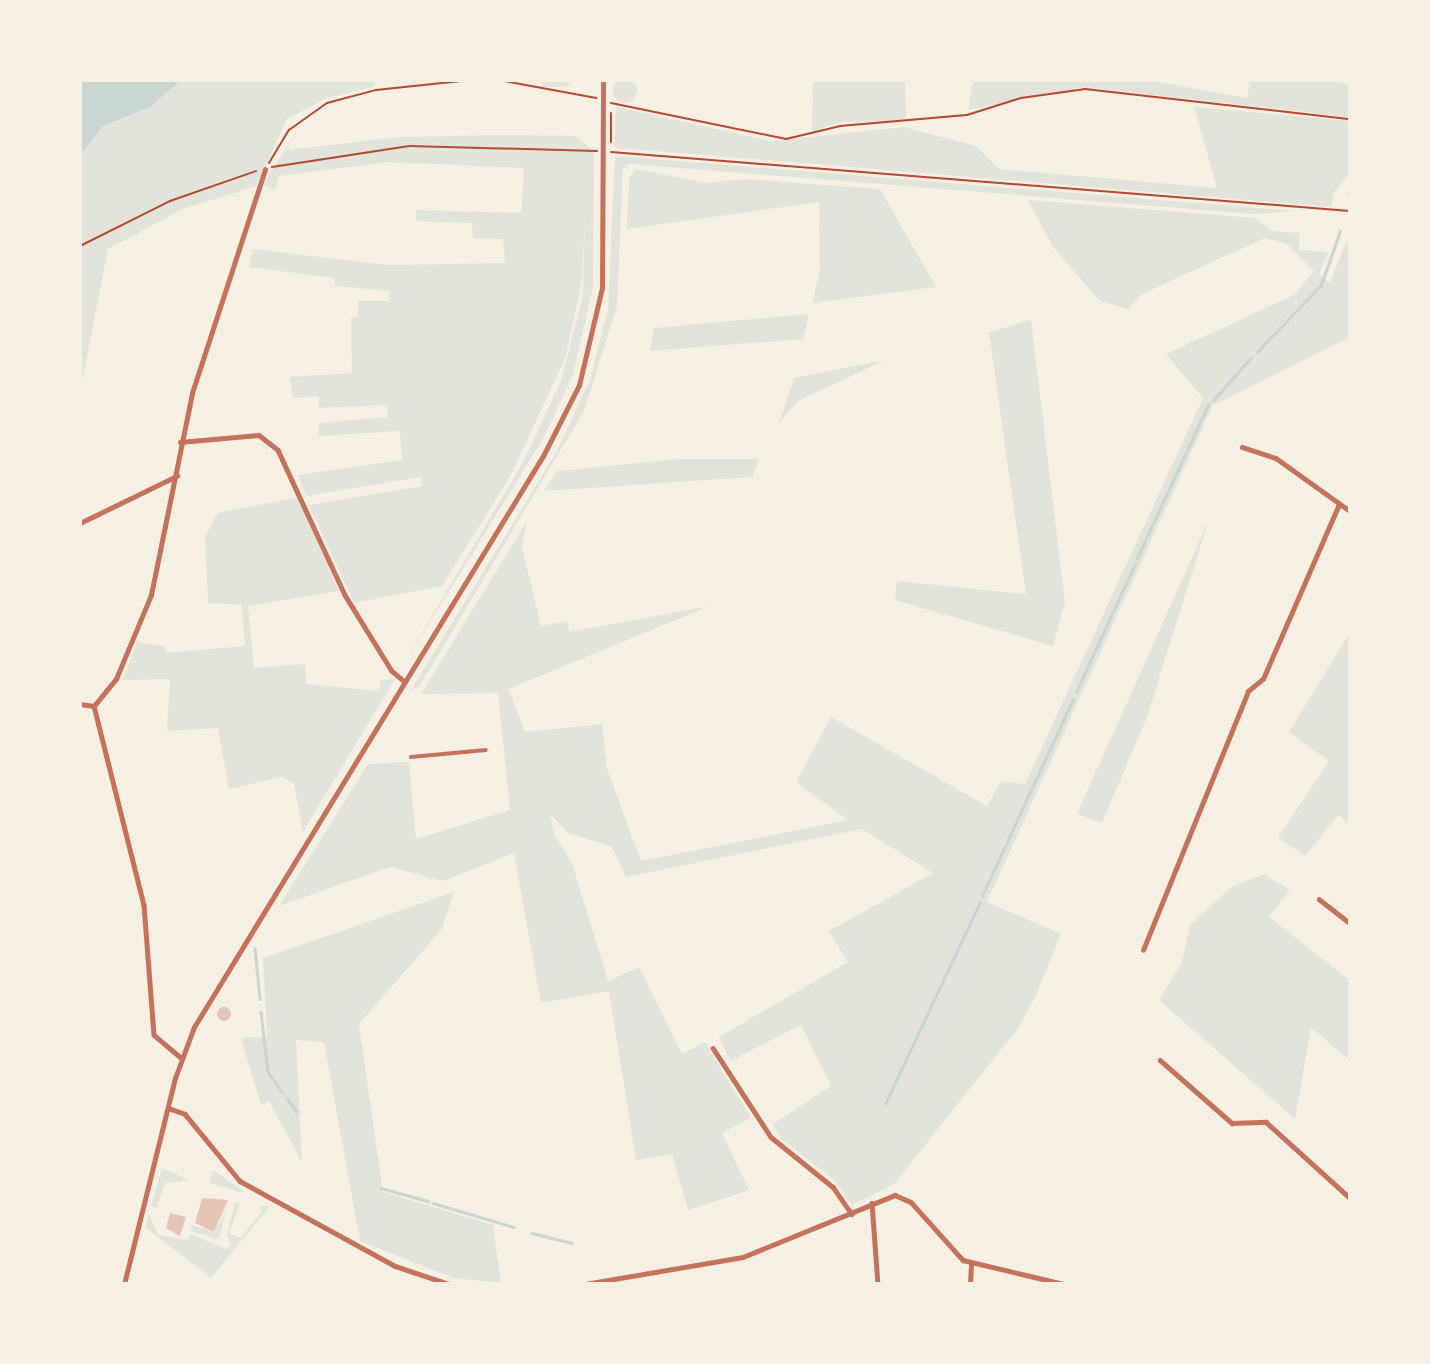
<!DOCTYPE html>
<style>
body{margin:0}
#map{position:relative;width:1430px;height:1364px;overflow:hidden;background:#f6efe4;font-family:Jost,sans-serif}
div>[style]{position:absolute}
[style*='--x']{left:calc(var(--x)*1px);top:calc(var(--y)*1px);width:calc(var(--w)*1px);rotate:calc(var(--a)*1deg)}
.green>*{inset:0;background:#e2e4dc}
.round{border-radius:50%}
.water>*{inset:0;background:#c9d6d2}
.stream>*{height:2.5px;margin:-1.25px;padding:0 1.25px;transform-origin:1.25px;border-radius:1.25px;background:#c9d6d2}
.building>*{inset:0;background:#e6c5b7}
.path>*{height:2px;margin:-1px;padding:0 1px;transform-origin:1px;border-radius:1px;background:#b5482f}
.pedestrian>*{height:3.5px;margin:-1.75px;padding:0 1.75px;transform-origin:1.75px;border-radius:1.75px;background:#c5725c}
.minor>*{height:4.5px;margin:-2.25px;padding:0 2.25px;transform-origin:2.25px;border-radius:2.25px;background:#c5725c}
.tertiary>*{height:5px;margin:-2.5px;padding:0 2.5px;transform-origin:2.5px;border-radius:2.5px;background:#c5725c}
span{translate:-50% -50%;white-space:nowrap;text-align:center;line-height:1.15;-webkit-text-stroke:5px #f6efe4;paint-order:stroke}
.frame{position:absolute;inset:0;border:82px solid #f6efe4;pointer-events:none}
</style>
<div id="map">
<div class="green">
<div class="round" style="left:613px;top:79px;width:24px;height:24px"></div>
<div style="clip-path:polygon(1333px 80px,1349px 85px,1349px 117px,1084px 87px,968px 110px,973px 81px,1153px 81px,1247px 98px,1250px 83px,1240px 81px)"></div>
<div style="clip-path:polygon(180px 81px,375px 81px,375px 86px,325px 99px,287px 119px,256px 186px,183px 209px,108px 249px,81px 387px,80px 154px,103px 126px,150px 106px)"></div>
<div style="clip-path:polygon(541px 81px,541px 80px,573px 81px,566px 87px,541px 87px)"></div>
<div style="clip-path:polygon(813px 81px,905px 81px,906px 121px,838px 122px,812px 132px)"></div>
<div style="clip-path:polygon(616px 107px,772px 141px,904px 127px,976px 146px,999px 169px,1217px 188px,1194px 107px,1349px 121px,1350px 173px,1333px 194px,1332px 207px,619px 148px,614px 147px)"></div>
<div style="clip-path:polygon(299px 126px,286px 150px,400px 137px,500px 135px,576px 136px,594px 151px,593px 287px,573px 374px,543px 439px,399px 672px,523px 462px,561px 381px,583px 296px,585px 214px,582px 280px,566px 356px,511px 475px,442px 586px,354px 603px,309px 505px,422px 486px,421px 477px,306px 496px,298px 475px,402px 460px,400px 431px,319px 436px,319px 423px,388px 417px,387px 405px,319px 408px,319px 396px,293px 398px,290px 377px,352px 373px,351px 318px,358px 317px,358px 301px,389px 301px,390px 291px,335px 286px,335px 278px,249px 267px,253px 249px,387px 265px,505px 263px,503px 239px,473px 238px,472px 223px,416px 221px,416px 210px,521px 213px,524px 168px,389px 162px,279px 176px,275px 190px,263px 185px)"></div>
<div style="clip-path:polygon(615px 157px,629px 157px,1297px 211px,1255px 214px,629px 164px,623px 169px,617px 306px,584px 411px,419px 687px,411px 690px,556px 453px,590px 380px,608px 309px)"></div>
<div style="clip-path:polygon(636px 169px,706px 183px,745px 179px,880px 189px,936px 287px,812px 303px,820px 271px,819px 202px,627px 229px,629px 178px)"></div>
<div style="clip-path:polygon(1028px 200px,1255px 218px,1272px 231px,1299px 233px,1299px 250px,1328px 252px,1319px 274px,1330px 283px,1349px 235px,1349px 337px,1213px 405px,987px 902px,1061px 934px,1037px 993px,1019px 1027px,894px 1184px,852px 1205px,833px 1179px,780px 1138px,773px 1124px,831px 1086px,801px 1025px,730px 1061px,719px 1037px,848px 962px,829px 931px,933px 873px,862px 829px,626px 877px,612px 847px,568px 833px,550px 814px,554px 834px,572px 863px,608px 981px,639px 967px,682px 1054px,705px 1042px,751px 1118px,722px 1133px,749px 1190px,688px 1210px,672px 1154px,636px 1160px,609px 991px,541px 1003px,514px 853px,443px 881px,390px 867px,279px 906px,368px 764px,409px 762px,416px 839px,510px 810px,498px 693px,421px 694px,527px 521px,522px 547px,541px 626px,567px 621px,569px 632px,710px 606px,508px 689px,525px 732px,602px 724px,607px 769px,641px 861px,848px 820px,796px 782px,831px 717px,987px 806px,1001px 781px,1025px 784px,1203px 398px,1166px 354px,1294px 295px,1314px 271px,1287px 244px,1265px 238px,1142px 294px,1128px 309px,1100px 301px,1053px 247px)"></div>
<div style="clip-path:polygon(809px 314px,803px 339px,650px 351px,654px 328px)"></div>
<div style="clip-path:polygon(1031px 320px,1065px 602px,1053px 646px,895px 600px,897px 581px,1026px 594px,989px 332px)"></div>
<div style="clip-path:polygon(885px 360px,798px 401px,779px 423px,794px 378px)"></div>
<div style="clip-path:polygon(679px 459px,759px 459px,752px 477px,544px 491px,557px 471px)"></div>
<div style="clip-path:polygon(299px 497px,339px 591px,248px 606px,254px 668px,305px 664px,306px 684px,379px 691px,381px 680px,395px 679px,303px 832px,294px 784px,282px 777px,229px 789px,218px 728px,167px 731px,170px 679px,123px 680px,137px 642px,164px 646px,167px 653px,245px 646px,242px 605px,208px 603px,205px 537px,217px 513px)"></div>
<div style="clip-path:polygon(1208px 522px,1147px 717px,1102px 823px,1077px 814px)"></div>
<div style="clip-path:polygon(1349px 634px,1349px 824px,1338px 815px,1305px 856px,1278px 838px,1329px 761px,1289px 732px)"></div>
<div style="clip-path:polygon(1264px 874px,1290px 890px,1269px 917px,1349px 980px,1349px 1060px,1311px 1028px,1295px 1119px,1159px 1000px,1182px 962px,1190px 925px,1231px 887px)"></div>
<div style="clip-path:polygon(454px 892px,441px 930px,359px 1024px,383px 1192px,493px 1225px,501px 1283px,454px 1278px,360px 1241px,324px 1042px,296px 1040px,302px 1163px,269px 1101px,261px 1105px,241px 1038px,267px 1037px,263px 958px)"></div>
<div style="clip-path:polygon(162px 1168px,189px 1180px,165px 1183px,157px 1208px,151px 1206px)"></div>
<div style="clip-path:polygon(213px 1170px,243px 1191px,243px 1193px,209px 1183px)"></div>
<div style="clip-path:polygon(235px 1202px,240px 1204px,229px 1234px,241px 1238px,262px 1211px,259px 1206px,270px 1206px,211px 1278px,145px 1227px,149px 1213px,158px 1235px,188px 1240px,190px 1234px,226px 1249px,231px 1244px,227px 1235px)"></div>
<div style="clip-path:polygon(227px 1209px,219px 1239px,190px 1231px,192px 1225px,214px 1232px)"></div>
</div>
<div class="water">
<div style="clip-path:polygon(81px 80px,180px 80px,180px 81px,150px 107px,103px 126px,81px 154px)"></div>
</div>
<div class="stream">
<div style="--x:1348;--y:195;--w:5;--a:-68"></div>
<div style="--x:1257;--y:352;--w:93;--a:-46.3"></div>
<div style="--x:1321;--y:285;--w:57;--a:-70.6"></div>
<div style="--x:1213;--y:400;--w:57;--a:-47.9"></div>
<div style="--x:1137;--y:558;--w:169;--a:-65.1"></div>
<div style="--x:1076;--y:692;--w:141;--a:-65.3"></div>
<div style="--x:982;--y:896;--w:217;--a:-65.2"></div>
<div style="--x:255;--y:948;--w:51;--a:84.4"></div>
<div style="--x:261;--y:1012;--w:60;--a:83.3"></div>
<div style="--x:268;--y:1072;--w:26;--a:54"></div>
<div style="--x:287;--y:1098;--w:16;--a:55"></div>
<div style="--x:885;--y:1104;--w:223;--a:-64.8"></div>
<div style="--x:381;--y:1188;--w:49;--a:15.5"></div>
<div style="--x:433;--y:1203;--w:84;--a:16.5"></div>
<div style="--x:532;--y:1233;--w:41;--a:14"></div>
</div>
<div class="building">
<div class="round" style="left:217px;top:1007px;width:14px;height:14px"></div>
<div style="clip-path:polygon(202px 1198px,228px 1200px,214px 1232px,195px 1223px)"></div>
<div style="clip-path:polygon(170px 1213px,186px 1217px,180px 1236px,166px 1228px)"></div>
</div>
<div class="path">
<div style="--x:499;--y:80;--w:99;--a:10.5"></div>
<div style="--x:611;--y:103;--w:179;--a:11.6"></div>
<div style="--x:786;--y:139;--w:56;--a:-13.5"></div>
<div style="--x:840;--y:126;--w:127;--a:-5"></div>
<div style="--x:967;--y:115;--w:57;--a:-17.5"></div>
<div style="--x:1021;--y:98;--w:65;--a:-8"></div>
<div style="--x:1085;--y:89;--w:267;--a:6.5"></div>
<div style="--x:611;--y:142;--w:29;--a:-90"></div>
<div style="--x:611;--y:152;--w:741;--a:4.56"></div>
<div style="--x:269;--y:163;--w:39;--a:-59"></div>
<div style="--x:289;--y:130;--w:47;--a:-35.4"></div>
<div style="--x:327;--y:103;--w:51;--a:-14.9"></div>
<div style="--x:376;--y:90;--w:95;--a:-6.1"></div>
<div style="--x:272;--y:167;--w:139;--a:-8.7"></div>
<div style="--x:409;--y:146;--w:188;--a:1.5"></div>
<div style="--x:80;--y:246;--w:101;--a:-26.6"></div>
<div style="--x:170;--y:201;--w:91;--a:-19.2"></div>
</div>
<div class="pedestrian">
<div style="--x:411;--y:757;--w:75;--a:-5.3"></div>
</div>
<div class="minor">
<div style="--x:180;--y:442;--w:79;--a:-5.1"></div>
<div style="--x:259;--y:435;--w:24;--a:38"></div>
<div style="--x:278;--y:450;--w:160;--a:65.2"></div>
<div style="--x:345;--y:595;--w:89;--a:58.3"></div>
<div style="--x:392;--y:671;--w:17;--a:40"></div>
<div style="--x:1242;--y:447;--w:36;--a:18"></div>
<div style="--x:1276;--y:458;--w:91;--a:35.6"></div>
<div style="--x:80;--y:523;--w:108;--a:-25.9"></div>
<div style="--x:80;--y:704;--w:14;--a:8"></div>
<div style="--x:94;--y:706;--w:35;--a:-51"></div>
<div style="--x:116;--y:679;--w:91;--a:-67.4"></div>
<div style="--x:151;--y:595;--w:206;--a:-78.5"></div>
<div style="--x:192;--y:393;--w:235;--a:-71.9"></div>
<div style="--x:94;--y:706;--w:205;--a:75.9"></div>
<div style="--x:144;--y:905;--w:130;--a:85.6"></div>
<div style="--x:154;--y:1035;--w:35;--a:40"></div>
<div style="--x:1319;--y:899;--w:39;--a:38"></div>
<div style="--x:1143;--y:950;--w:279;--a:-67.9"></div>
<div style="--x:1248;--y:691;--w:19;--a:-39"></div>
<div style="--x:1263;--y:679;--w:191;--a:-66.5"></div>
<div style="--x:713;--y:1048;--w:106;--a:56.9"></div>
<div style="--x:771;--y:1137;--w:80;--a:38.9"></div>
<div style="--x:833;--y:1187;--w:33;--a:55"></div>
<div style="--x:1160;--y:1060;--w:96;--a:41.2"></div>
<div style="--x:1232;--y:1123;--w:34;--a:-2"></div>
<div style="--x:1266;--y:1122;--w:113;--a:42.1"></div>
<div style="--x:168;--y:1108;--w:18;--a:19"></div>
<div style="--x:185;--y:1114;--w:87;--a:50.6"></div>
<div style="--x:240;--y:1181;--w:177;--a:28.7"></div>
<div style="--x:395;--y:1266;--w:57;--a:18.4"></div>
<div style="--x:872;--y:1203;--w:81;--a:85.8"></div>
<div style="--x:585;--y:1284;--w:160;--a:-9.7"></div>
<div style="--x:743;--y:1257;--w:164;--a:-22.2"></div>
<div style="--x:895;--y:1195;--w:17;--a:24"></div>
<div style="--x:911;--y:1202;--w:78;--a:48.1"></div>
<div style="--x:963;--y:1260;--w:104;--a:13.4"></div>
<div style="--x:970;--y:1284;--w:20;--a:-87"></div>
</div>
<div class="tertiary">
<div style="--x:124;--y:1284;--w:212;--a:-76.1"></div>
<div style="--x:175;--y:1078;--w:54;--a:-69.6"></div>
<div style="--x:194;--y:1027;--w:669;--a:-58.57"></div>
<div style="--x:543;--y:456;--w:80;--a:-63.1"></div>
<div style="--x:579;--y:385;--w:100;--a:-76.7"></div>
<div style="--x:602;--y:288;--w:208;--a:-89.7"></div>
</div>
<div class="frame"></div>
</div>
